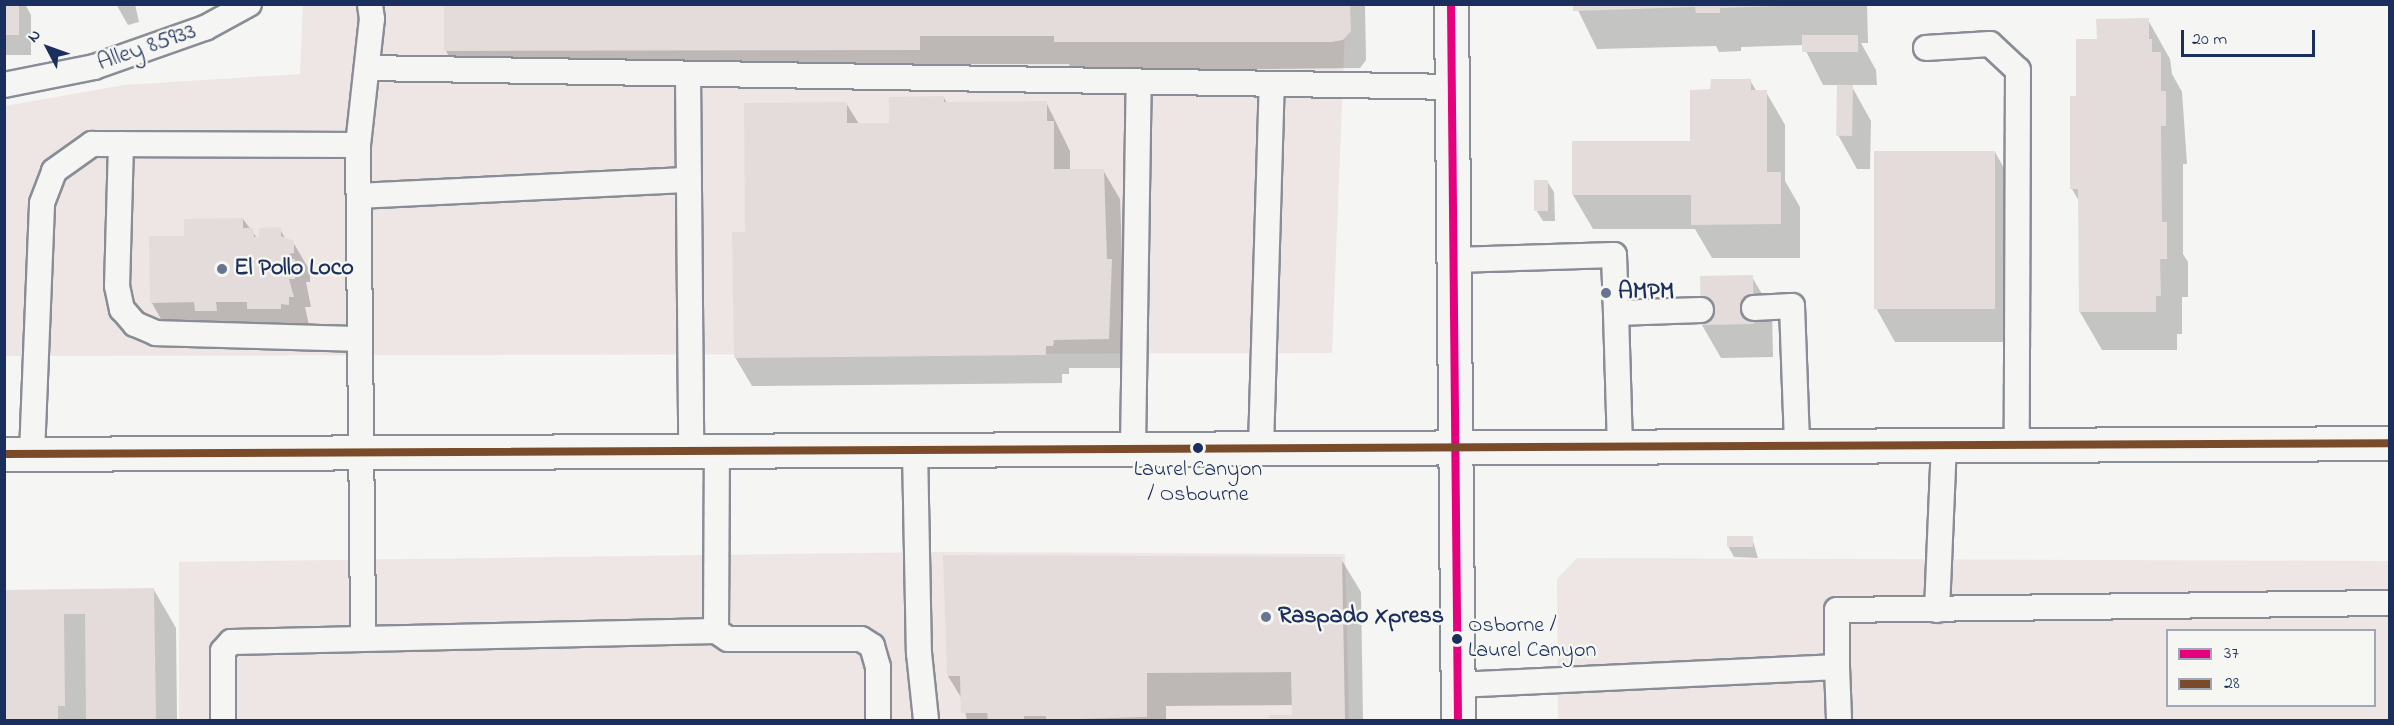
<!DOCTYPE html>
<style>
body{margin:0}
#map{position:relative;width:2394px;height:725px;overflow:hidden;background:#f5f5f3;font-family:"Indie Flower",sans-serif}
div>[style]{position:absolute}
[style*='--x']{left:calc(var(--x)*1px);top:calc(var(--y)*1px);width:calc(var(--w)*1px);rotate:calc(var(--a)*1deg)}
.built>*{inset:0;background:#ede6e4}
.shadow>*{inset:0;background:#0003}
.building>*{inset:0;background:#e4dcda;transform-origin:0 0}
.roads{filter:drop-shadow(2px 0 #898d95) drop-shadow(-2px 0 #898d95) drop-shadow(0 2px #898d95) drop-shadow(0 -2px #898d95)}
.service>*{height:24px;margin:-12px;padding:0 12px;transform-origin:12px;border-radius:12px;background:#f5f5f3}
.primary>*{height:33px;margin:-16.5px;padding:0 16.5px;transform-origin:16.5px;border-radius:16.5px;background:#f5f5f3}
.bus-1>*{height:8px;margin:-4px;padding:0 4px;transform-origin:4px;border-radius:4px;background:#e5007d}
.bus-2>*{height:8px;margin:-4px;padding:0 4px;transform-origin:4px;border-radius:4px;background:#7a4b2a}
.dots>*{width:16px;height:16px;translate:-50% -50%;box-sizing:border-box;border:3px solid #f6f6f2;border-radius:50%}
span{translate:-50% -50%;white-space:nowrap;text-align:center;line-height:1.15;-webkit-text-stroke:5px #f6f6f2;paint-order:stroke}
.bus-label{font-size:22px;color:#1b2f5e}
.left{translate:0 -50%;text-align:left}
.street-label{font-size:24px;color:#1b2f5e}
.poi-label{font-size:24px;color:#1b2f5e;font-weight:700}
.frame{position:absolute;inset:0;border:6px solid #1b2f5e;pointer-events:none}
.legend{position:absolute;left:2166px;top:629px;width:210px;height:78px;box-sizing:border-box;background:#f6f6f2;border:2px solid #9ea6b7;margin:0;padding:8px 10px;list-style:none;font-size:18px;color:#1b2f5e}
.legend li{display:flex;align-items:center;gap:12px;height:30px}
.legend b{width:30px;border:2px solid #9ea6b7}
.north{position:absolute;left:18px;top:18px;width:60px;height:60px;-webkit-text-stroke:4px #f6f6f2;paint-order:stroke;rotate:311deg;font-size:16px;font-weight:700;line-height:24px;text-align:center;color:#1b2f5e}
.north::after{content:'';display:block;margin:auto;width:21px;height:27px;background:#1b2f5e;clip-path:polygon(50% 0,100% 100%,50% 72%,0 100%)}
.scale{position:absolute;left:2181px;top:30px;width:134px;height:27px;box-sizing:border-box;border:3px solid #1b2f5e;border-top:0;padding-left:8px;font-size:18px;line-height:21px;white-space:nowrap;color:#1b2f5e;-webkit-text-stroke:4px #f6f6f2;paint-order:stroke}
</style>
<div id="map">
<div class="built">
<div style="clip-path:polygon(303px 5px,1346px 5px,1332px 353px,5px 356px,5px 106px,124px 85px,300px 74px)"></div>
<div style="clip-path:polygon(942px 552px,1345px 554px,1349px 720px,179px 720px,179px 562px)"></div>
<div style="clip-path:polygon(evenodd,1577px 558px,2389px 561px,2389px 720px,1558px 720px,1557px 579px,1577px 558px,2168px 630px,2374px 630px,2374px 706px,2168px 706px,2168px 630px)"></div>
</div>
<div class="shadow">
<div style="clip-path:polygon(4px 4px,25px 4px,31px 15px,31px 55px,4px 55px)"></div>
<div style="clip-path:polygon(116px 4px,135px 4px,139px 22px,128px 25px)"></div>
<div style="clip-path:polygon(446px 4px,1365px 4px,1366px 60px,1360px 68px,1072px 71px,1069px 64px,936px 64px,935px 78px,462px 80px,446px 51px)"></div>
<div style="clip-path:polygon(1575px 4px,1867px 4px,1868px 43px,1861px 43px,1876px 70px,1877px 85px,1851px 85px,1871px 121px,1870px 169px,1857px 169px,1838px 135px,1838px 85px,1823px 85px,1803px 45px,1741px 47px,1741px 51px,1719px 52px,1716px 46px,1597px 49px)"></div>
<div style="clip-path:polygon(2148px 20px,2170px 59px,2172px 74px,2182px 92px,2187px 164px,2183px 164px,2183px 254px,2188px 262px,2188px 297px,2182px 297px,2182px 334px,2177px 334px,2177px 350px,2102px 350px,2080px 312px,2079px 201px,2072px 189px,2077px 97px,2098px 40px)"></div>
<div style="clip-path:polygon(1750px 80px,1757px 92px,1766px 92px,1785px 125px,1785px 181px,1800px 207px,1800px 258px,1712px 258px,1695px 229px,1593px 229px,1573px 195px,1691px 143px,1712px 91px)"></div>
<div style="clip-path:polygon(944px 98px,947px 103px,1046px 102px,1070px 151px,1070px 171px,1103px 170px,1120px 199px,1123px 279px,1128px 289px,1125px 368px,1069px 368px,1069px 374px,1062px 374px,1062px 383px,752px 386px,735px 357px,747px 234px,846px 103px,859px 124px,891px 124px)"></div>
<div style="clip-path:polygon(1995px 152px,2014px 186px,2014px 342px,1895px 342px,1876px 308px)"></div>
<div style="clip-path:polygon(1547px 181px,1554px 192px,1555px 221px,1543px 221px,1536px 210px)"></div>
<div style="clip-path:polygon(243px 219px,260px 242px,280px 229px,286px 240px,293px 242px,310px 271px,310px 282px,306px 282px,311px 307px,305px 307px,309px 325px,168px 332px,152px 303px,186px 237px)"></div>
<div style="clip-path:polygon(1752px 277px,1772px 311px,1773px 357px,1721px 358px,1702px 325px)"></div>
<div style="clip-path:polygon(1752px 538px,1758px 558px,1734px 557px,1728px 546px)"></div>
<div style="clip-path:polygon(1341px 559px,1361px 592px,1363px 720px,1271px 720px,1271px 717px,1293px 716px,1293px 705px,1166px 706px,1166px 720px,967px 720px,962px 699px,948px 676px)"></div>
<div style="clip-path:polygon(154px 590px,176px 628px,177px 720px,4px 720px,4px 592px)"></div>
</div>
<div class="building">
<div style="left:4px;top:4px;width:15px;height:31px"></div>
<div style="clip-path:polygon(444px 4px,1350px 4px,1351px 31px,1343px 40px,1331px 42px,1054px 42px,1054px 36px,920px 36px,920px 50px,444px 51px)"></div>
<div style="clip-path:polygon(1573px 4px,1783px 4px,1783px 6px,1720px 8px,1720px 13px,1696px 13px,1695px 7px,1573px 11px)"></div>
<div style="clip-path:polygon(2149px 18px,2149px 39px,2152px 39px,2152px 52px,2161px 52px,2161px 91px,2166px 91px,2166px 126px,2161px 126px,2162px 222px,2167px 222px,2167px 259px,2160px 259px,2161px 296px,2156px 296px,2156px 312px,2079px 312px,2078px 189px,2070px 189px,2070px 96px,2076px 96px,2076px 39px,2097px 39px,2096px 19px)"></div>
<div style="left:1802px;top:35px;width:56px;height:17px"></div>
<div style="clip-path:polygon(1711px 79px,1751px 79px,1751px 90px,1767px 90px,1767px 172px,1781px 172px,1781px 224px,1691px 225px,1691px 195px,1572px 195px,1572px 141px,1690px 141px,1690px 90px,1710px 89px)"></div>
<div style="left:1853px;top:85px;width:51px;height:16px;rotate:91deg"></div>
<div style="clip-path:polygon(944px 96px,944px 102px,1047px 101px,1047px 121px,1054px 121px,1054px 169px,1104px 169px,1107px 259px,1112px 259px,1109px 339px,1054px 340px,1053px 346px,1046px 346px,1046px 355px,734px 358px,732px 232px,745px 232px,744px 103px,847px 102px,847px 123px,889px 123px,889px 97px)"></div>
<div style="left:1874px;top:151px;width:121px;height:158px"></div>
<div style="left:1534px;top:180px;width:14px;height:31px"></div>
<div style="clip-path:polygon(243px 218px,243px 228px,253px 228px,254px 237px,259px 237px,259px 228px,281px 227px,281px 236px,294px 241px,294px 253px,289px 254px,289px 259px,295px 259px,295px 279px,289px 279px,294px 297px,289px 297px,289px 305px,281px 304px,281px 309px,247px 309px,247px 302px,216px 302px,217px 311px,195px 311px,194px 302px,150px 303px,149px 236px,184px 236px,184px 219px)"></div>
<div style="left:1753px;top:275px;width:49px;height:53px;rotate:89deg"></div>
<div style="left:1727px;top:536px;width:26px;height:11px"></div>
<div style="clip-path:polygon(943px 555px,1342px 557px,1345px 720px,1269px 720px,1269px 715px,1292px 715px,1291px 672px,1147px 673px,1147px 717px,1046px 720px,1046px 716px,1024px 716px,1024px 720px,988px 720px,987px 713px,961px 713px,960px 676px,947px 676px)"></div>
<div style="clip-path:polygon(154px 588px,156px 720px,86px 720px,85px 614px,64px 614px,65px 706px,58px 706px,58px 720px,4px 720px,4px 590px)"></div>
</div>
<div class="roads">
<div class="service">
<div style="--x:1926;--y:48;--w:64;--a:-3.6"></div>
<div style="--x:1990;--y:44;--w:38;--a:43"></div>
<div style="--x:2018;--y:70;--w:374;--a:90.2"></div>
<div style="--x:367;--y:68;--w:1085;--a:1"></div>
<div style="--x:688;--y:74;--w:376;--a:89.5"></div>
<div style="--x:4;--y:85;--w:92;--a:-11.3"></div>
<div style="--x:94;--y:67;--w:118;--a:-19.4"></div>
<div style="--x:205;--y:28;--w:50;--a:-28.6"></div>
<div style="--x:121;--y:144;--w:142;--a:91.6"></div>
<div style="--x:117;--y:286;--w:24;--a:78"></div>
<div style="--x:122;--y:309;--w:20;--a:49"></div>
<div style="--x:135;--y:324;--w:23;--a:23"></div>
<div style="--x:156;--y:333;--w:203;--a:1.7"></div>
<div style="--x:358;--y:145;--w:127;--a:-83.7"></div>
<div style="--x:372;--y:19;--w:15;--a:-98"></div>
<div style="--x:359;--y:196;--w:330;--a:-2.8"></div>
<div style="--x:1455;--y:260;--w:159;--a:-1.8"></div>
<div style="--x:1614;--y:255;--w:58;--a:88"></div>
<div style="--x:1616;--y:313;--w:85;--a:-2"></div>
<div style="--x:1754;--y:308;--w:38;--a:-3"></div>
<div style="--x:1792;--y:306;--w:139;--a:87.9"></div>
<div style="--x:1616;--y:313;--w:132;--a:88.3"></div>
<div style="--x:1133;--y:447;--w:365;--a:-89.1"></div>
<div style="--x:1261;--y:447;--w:363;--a:-88.3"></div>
<div style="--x:915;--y:449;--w:204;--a:88.9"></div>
<div style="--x:919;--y:653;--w:67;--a:84"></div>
<div style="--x:32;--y:454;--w:251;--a:-87.7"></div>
<div style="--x:42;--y:203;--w:34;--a:-69"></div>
<div style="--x:54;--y:171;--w:47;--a:-35.4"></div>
<div style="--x:92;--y:144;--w:266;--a:0.2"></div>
<div style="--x:358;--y:145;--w:494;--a:89.4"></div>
<div style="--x:1937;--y:610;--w:165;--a:-87.6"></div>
<div style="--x:716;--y:631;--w:182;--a:-89.7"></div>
<div style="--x:1837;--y:667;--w:57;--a:-90"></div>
<div style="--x:1837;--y:610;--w:553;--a:-0.73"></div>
<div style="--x:1458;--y:685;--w:379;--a:-2.7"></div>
<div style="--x:1837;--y:667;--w:53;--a:87.8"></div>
<div style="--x:223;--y:720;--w:69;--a:-90"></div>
<div style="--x:223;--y:651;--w:12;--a:-48"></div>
<div style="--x:231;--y:642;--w:485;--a:-1.3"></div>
<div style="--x:716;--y:631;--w:14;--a:34"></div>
<div style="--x:728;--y:639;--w:133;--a:0"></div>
<div style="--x:861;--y:639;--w:13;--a:32"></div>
<div style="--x:872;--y:646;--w:22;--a:74"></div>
<div style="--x:878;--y:667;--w:53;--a:90"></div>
</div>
<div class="primary">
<div style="--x:1451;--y:4;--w:716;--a:89.44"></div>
<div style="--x:4;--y:454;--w:2386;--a:-0.26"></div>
</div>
</div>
<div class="bus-1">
<div style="--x:1451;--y:4;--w:716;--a:89.44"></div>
</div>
<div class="bus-2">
<div style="--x:4;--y:454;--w:2386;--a:-0.26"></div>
</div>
<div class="dots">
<div style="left:222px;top:269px;background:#677492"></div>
<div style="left:1606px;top:293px;background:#677492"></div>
<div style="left:1198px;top:448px;background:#1b2f5e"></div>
<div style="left:1266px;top:617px;background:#677492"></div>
<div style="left:1457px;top:639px;background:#1b2f5e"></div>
</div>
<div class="bus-label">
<span style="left:1198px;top:483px">Laurel Canyon<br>/ Osbourne</span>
<span class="left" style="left:1468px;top:639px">Osborne /<br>Laurel Canyon</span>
</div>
<div class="street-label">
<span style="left:147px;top:48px;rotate:-19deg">Alley 85933</span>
</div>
<div class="poi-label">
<span class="left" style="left:234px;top:269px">El Pollo Loco</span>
<span class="left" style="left:1618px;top:293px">AMPM</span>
<span class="left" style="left:1278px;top:617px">Raspado Xpress</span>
</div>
<div class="frame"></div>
<ul class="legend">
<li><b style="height:8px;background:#e5007d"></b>37</li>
<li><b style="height:8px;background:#7a4b2a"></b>28</li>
</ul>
<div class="north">N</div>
<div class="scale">20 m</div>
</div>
